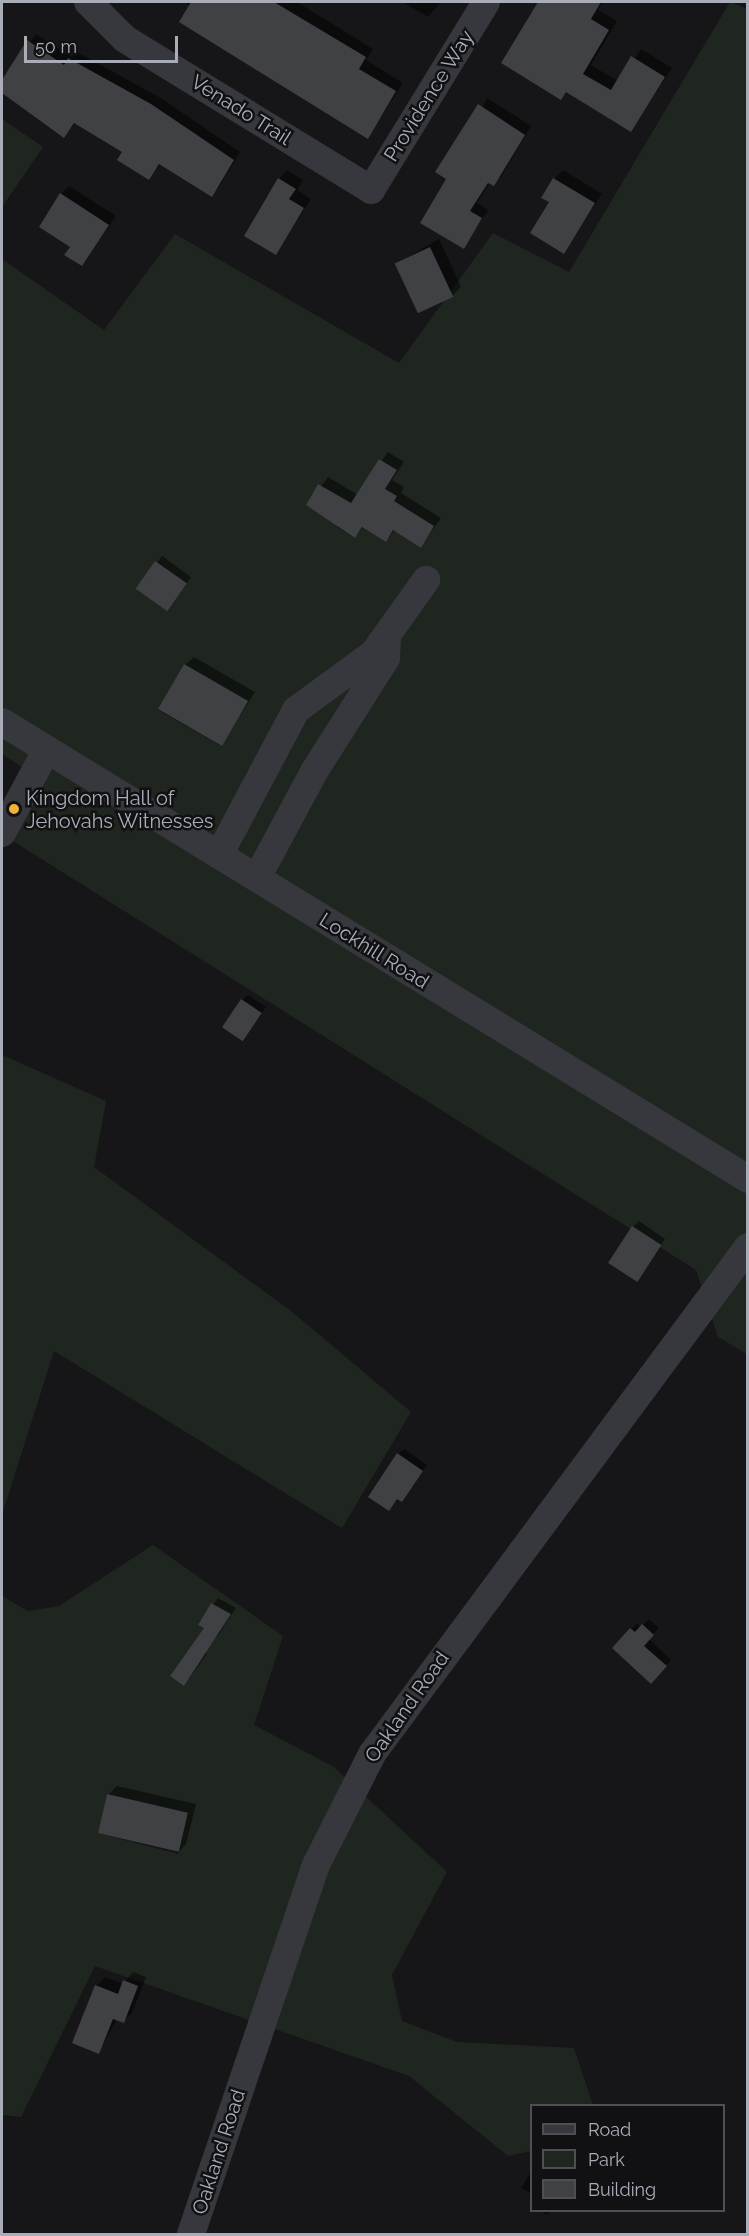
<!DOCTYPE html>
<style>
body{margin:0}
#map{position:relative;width:749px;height:2236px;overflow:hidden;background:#161618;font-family:Raleway,sans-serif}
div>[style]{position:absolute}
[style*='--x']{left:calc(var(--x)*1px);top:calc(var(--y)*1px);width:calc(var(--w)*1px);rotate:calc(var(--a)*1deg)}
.green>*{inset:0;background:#1e261f}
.shadow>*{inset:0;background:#0007;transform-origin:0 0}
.building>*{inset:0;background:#404145;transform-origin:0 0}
.minor>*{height:28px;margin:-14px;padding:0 14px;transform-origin:14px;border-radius:14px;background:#37383d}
.dots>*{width:16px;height:16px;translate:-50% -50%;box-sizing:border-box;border:3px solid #111113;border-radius:50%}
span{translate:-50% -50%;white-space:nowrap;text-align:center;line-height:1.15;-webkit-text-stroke:5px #111113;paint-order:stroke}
.street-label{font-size:20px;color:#a8adb8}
.poi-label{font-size:20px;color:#a8adb8}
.left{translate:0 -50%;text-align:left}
.frame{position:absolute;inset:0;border:3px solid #a8adb8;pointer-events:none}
.legend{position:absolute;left:530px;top:2104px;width:195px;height:108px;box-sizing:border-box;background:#111113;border:2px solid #4d4f55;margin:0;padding:8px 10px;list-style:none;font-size:18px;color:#a8adb8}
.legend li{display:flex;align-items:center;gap:12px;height:30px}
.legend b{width:30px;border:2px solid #4d4f55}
.scale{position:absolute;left:24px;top:36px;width:154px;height:27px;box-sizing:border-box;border:3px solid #a8adb8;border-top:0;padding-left:8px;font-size:18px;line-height:21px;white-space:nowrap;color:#a8adb8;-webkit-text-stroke:4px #111113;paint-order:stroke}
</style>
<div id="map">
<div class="green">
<div style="clip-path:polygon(evenodd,730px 2px,747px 9px,747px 1354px,718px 1337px,696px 1270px,8px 838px,44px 781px,2px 754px,2px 259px,104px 330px,175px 234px,399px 363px,493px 233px,569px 272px,730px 2px,379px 459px,397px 470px,385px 489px,397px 496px,394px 501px,434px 526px,421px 548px,393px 530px,386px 542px,362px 527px,355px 538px,337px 527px,379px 459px,730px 2px,318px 484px,333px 492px,320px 513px,306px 505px,318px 484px,730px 2px,155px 561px,187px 583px,168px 611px,136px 589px,155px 561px,730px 2px,184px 664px,247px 701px,221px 746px,158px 710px,184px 664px)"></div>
<div style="clip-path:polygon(2px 119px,43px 147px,2px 207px)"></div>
<div style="clip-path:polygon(2px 1055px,106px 1101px,94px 1167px,291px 1311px,411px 1412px,342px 1528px,54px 1351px,2px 1515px)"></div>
<div style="clip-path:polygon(evenodd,153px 1545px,283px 1636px,254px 1725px,334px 1767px,447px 1872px,392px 1975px,402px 2021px,457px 2042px,574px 2048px,593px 2105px,532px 2106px,531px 2151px,508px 2156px,409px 2076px,95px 1966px,21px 2117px,2px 2115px,2px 1596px,28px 1611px,59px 1606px,153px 1545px,211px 1603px,231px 1614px,218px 1636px,198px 1625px,211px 1603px,153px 1545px,193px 1644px,207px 1654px,184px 1686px,170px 1676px,193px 1644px,153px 1545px,107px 1794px,188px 1813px,178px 1854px,98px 1833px,107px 1794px)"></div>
</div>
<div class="shadow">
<div style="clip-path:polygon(185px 2px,297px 2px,373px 49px,366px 60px,403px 83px,368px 137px)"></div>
<div style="clip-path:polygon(402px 2px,441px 2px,428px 17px)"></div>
<div style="clip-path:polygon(542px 2px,603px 2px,598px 10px,617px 21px,591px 65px,618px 81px,641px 49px,672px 68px,631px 130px,567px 91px,561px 98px,503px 62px)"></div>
<div style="clip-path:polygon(36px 34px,72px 57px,77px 52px,159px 97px,240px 152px,219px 187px,211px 195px,160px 164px,149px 178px,124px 152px,76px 122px,64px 136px,2px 92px,2px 82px)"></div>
<div style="clip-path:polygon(487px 98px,531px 126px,501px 177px,490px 182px,477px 203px,488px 210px,463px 247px,448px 179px)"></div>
<div style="clip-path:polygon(287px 170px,303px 180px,297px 190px,311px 199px,276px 253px,279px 179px)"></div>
<div style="clip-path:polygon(563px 170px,602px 194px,564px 252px,551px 202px,554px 179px)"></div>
<div style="clip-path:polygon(69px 186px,116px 216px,82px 265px,72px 247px,61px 194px)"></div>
<div style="clip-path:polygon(439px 239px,461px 287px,452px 296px,396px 264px)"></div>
<div style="clip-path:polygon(388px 452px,404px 462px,392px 480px,404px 487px,401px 493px,441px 518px,421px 546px,395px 530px,386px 540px,364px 527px,355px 536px,308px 504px,328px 477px,358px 495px)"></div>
<div style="left:162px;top:556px;width:36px;height:40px;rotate:36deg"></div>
<div style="clip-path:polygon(194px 657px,255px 692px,221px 745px,185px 665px)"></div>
<div style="clip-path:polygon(248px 995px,266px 1007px,243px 1039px,242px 1000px)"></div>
<div style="clip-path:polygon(639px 1221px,665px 1239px,636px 1280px,633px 1227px)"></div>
<div style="clip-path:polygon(404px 1449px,427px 1465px,401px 1501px,398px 1454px)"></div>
<div style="clip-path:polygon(218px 1598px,236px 1608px,184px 1684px,206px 1627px,200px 1624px)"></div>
<div style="clip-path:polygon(649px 1619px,659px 1628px,649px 1639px,671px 1660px,657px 1676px,614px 1648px,637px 1623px,641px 1627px)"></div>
<div style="clip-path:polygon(117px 1786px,196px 1804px,186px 1844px,178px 1853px,108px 1795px)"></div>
<div style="clip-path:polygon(133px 1972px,146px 1977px,132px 2013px,123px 2021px,117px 2019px,99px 2052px,96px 1986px,105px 1977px,123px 1984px)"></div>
<div style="clip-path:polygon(532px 2170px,532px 2194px,521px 2188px)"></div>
<div style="clip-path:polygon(540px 2210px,551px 2210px,547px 2215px)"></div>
</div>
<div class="building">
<div style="clip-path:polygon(191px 2px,274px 2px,366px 57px,359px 69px,396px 91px,368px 139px,179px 22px)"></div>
<div style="clip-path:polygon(538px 2px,601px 2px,591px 19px,609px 30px,583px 74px,611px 90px,631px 56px,665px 77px,631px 132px,566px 92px,561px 100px,501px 63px)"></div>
<div style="clip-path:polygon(27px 40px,64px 65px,68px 58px,151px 104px,234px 160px,212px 197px,159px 164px,149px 180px,117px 160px,122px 152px,74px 123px,64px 138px,2px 93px,2px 80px)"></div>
<div style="clip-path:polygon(478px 104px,525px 135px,494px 186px,488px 183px,470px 211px,482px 218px,464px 249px,420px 223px,446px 179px,435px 172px)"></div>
<div style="clip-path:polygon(278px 178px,296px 189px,289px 199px,304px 208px,276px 255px,244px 236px)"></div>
<div style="clip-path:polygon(553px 178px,595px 203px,564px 254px,530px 233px,549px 202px,541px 198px)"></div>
<div style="clip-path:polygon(60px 193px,109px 225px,82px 266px,64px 255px,70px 247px,39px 227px)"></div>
<div style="left:430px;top:247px;width:55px;height:39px;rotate:65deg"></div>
<div style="clip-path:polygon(379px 459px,397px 470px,385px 489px,397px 496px,394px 501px,434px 526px,421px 548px,393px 530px,386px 542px,362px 527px,355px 538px,306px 505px,318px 484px,351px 503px)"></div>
<div style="left:155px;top:561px;width:39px;height:34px;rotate:35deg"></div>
<div style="left:184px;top:664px;width:74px;height:52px;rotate:30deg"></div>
<div style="left:241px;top:999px;width:25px;height:34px;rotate:34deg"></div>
<div style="left:632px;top:1226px;width:35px;height:44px;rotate:33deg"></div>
<div style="clip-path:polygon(397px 1453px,423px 1471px,402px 1502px,397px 1499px,389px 1511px,368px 1497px)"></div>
<div style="clip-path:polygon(211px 1603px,231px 1614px,184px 1686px,170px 1676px,204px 1628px,198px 1625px)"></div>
<div style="clip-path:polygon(642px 1624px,654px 1635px,644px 1646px,667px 1666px,651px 1684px,612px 1648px,630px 1628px,635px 1632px)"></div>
<div style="left:107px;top:1794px;width:83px;height:40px;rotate:13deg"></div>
<div style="clip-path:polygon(123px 1980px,138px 1986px,124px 2023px,113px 2019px,99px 2054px,72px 2043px,95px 1985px,118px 1994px)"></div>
</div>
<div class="minor">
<div style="--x:88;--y:2;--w:52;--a:45"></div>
<div style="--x:125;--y:39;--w:289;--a:31.5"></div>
<div style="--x:371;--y:190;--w:220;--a:-58.5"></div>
<div style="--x:2;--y:722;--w:875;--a:31.49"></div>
<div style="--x:2;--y:833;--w:95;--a:-61.8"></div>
<div style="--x:219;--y:855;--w:164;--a:-62"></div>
<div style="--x:296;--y:710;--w:97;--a:-36.2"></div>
<div style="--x:374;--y:653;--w:90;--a:-54.5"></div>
<div style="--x:257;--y:878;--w:123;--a:-61.8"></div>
<div style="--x:315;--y:770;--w:133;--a:-57.6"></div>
<div style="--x:386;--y:658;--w:18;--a:-87"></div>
<div style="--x:191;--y:2234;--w:390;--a:-71.3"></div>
<div style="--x:316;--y:1865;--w:124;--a:-63.2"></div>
<div style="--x:372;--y:1754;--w:631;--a:-53.44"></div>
</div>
<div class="dots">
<div style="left:14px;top:809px;background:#f2b134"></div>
</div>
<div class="street-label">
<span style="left:429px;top:96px;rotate:-58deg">Providence Way</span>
<span style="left:241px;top:110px;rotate:32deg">Venado Trail</span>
<span style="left:374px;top:951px;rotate:32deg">Lockhill Road</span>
<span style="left:407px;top:1707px;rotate:-55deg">Oakland Road</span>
<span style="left:219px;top:2152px;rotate:-72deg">Oakland Road</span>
</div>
<div class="poi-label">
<span class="left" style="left:26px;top:810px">Kingdom Hall of<br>Jehovahs Witnesses</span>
</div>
<div class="frame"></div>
<ul class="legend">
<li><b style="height:8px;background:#37383d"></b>Road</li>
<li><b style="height:16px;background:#1e261f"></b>Park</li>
<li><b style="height:16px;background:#404145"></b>Building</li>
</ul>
<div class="scale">50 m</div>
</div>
